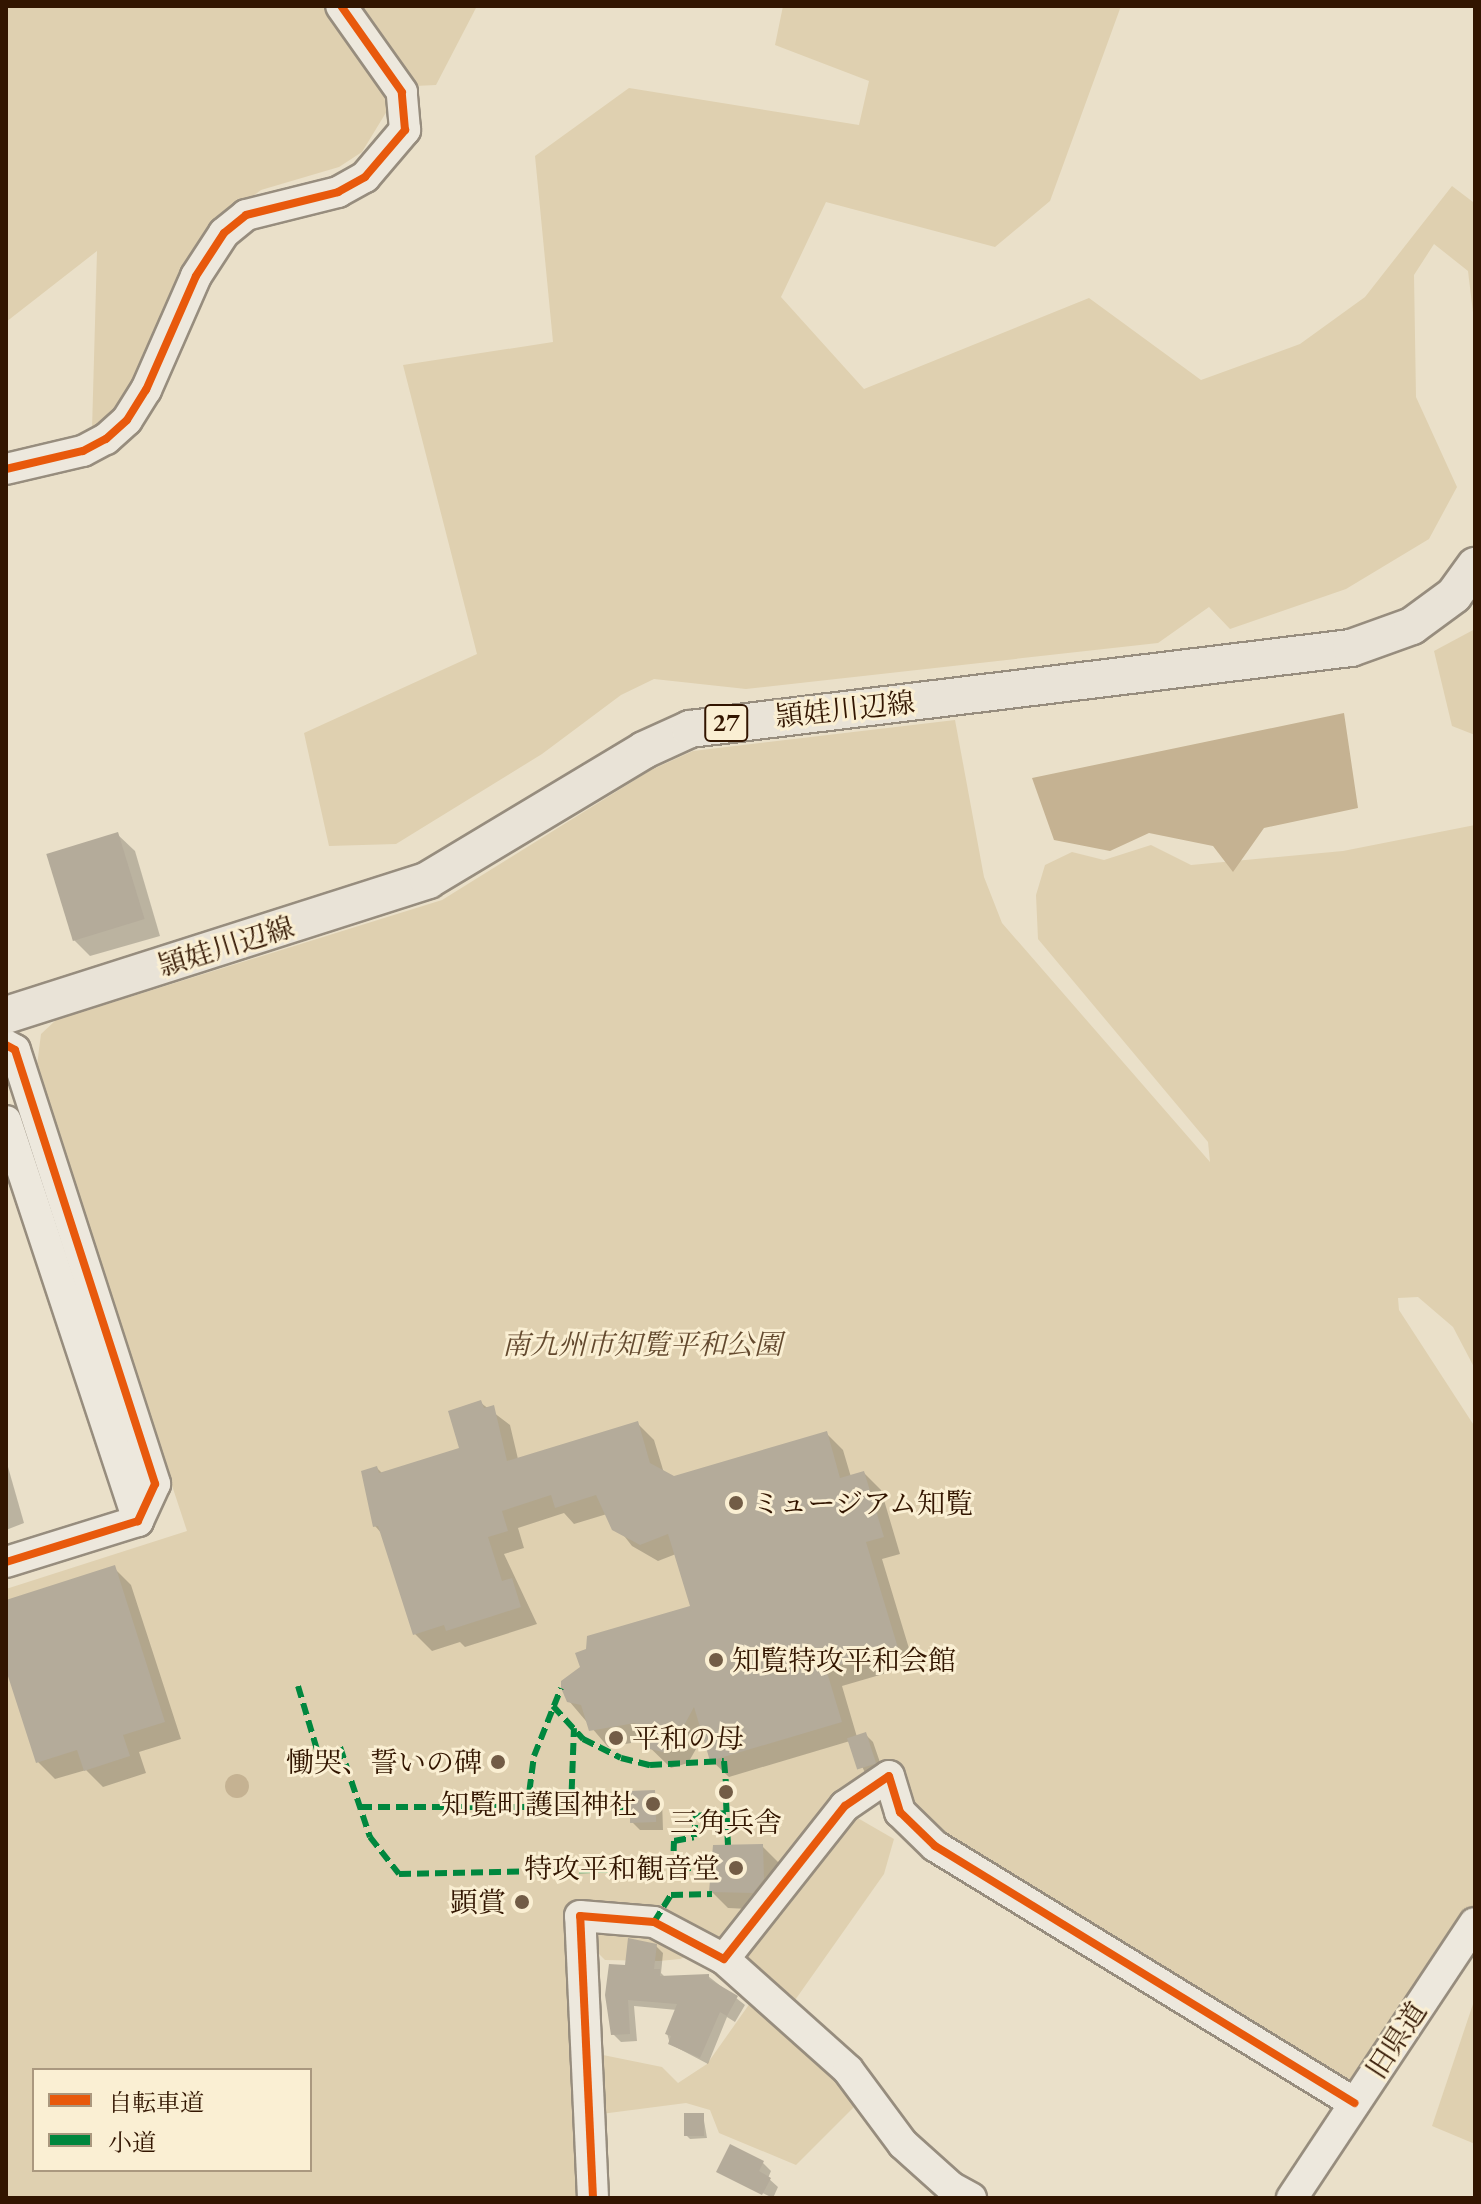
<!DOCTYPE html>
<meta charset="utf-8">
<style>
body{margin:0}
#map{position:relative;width:1481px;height:2204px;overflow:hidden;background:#eae0c9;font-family:"EB Garamond","Noto Serif JP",serif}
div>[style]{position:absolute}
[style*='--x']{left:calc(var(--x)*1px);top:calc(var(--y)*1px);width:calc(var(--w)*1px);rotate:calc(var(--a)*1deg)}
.green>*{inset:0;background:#dfd0b0}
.water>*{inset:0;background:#c5b292}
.round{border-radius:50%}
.shadow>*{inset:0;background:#0003}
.building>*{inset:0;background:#b4ab9a;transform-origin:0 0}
.roads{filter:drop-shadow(2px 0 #978d7e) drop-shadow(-2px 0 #978d7e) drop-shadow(0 2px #978d7e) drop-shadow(0 -2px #978d7e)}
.minor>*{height:30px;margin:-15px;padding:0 15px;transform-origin:15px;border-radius:15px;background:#ede8dd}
.major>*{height:36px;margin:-18px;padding:0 18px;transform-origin:18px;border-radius:18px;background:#e9e3d7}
.quiet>*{height:6px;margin-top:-3px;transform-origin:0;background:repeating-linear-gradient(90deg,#00873e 0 12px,transparent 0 18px)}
.cycleway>*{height:8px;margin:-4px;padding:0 4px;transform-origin:4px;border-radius:4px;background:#e8590c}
.dots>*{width:22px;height:22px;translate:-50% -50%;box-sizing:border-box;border:4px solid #faefd3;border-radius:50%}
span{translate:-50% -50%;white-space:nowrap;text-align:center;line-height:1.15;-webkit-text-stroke:6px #faefd3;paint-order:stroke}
.shield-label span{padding:2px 6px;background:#faefd3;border:2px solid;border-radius:6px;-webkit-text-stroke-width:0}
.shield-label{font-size:26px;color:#321500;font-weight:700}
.street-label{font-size:28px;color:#321500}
.park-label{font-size:28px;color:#63492e;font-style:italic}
.poi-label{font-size:28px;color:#321500}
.left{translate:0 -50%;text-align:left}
.right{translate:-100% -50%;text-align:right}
.frame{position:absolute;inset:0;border:8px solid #321500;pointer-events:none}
.legend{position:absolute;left:32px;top:2068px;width:280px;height:104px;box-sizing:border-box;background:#faefd3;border:2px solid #aa987f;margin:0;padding:10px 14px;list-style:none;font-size:24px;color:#321500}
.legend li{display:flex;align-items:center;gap:16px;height:40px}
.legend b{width:40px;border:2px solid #aa987f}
</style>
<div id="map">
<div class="green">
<div style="clip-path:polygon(6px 6px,327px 6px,377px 72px,390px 106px,362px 152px,339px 167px,261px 190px,206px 232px,127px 400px,105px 424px,92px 430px,97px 251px,6px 322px)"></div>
<div style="clip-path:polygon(355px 6px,477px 6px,436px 85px,415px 86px)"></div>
<div style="clip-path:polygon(783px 6px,1121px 6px,1050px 201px,995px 247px,826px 202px,781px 297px,864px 389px,1089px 298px,1201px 380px,1300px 344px,1365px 297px,1452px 186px,1473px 202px,1475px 329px,1468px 271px,1434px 244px,1414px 275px,1416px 397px,1457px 487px,1429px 539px,1346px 589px,1230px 629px,1209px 607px,1158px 643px,746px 689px,654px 679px,621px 695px,542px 754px,396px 844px,329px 846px,304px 733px,477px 654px,403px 365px,553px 342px,535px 156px,629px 88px,859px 125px,869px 81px,775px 45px)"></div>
<div style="clip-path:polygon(1475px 629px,1475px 735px,1452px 726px,1434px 651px)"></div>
<div style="clip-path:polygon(evenodd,955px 720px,984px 877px,1002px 923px,1210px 1162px,1208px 1142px,1038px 939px,1036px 895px,1045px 865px,1072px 852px,1104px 860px,1151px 845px,1191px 865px,1343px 851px,1475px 825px,1475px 1369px,1453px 1327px,1418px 1297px,1398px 1298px,1399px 1310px,1475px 1427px,1475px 1904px,1361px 2075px,1342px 2086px,923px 1826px,908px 1806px,895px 1760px,841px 1800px,731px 1938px,680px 1959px,659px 1961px,605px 1960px,589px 1944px,582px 2198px,6px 2198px,6px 1589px,187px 1531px,36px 1073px,41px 1034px,56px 1020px,442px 900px,651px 770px,693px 751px,955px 720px,34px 2070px,310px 2070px,310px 2170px,34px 2170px,34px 2070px)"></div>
<div style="clip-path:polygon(849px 1813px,894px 1839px,884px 1874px,793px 2003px,734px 1956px)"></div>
<div style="clip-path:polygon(755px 1996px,860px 2101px,796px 2165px,719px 2133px,710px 2110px,686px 2103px,601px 2114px,598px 2054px,662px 2067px,678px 2083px,707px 2064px)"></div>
<div style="clip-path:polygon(1475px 1998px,1475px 2144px,1432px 2126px)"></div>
</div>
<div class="water">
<div style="clip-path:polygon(1344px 713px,1358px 808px,1264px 828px,1233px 872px,1213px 846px,1149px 833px,1110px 851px,1054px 840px,1032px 778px)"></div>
<div class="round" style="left:225px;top:1774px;width:24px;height:24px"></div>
</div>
<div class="shadow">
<div style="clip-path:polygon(117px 834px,135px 851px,160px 936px,90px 956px,73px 939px)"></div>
<div style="clip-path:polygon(481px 1403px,510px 1425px,518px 1459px,637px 1423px,654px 1440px,664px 1473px,674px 1478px,826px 1433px,843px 1450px,851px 1477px,864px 1473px,881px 1490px,900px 1554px,882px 1559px,914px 1665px,842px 1686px,857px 1737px,865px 1734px,873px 1742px,883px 1771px,868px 1779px,850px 1741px,729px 1777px,711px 1760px,704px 1735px,688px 1763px,671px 1768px,643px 1741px,608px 1747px,569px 1701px,692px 1607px,676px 1554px,658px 1561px,632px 1546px,607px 1514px,574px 1524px,564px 1513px,518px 1528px,524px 1548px,504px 1554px,537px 1624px,465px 1647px,460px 1642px,432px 1651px,415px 1634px,383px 1535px,375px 1526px,377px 1468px,383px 1474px,462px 1449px)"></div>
<div style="clip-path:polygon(6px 1460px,24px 1523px,6px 1530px)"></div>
<div style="clip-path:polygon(114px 1568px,131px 1585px,181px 1739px,139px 1752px,146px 1773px,103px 1787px,86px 1770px,55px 1779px,38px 1762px,6px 1663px,6px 1602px)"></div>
<div style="clip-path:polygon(654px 1792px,662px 1800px,663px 1830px,640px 1830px,632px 1822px)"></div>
<div style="clip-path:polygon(762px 1846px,779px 1863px,781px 1897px,770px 1910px,728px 1908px,711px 1891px)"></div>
<div style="clip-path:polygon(656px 1946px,663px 1953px,661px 1973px,666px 1978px,708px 1976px,745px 2005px,735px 2022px,727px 2017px,708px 2064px,670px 2044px,667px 2033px,677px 2010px,634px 2006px,637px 2041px,621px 2042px,613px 2034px,627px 1968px)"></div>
<div style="clip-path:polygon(703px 2115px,707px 2138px,690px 2139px,686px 2135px)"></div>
<div style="clip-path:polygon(763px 2163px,771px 2171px,768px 2178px,778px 2187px,773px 2198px,719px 2172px)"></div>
</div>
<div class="building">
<div style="left:118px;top:832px;width:91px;height:75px;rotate:73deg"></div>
<div style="clip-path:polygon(481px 1400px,484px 1408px,494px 1405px,507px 1461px,638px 1421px,650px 1463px,674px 1476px,827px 1431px,840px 1478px,864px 1471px,884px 1537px,866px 1542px,898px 1648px,826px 1669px,842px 1722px,710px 1761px,694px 1707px,674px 1744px,663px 1752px,645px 1748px,635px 1723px,589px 1731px,581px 1705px,567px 1702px,561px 1688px,561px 1681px,580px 1667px,575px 1653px,586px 1649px,587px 1636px,690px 1606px,668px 1534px,640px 1545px,612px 1530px,596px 1495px,555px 1508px,551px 1495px,502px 1511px,508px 1531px,488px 1537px,502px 1581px,512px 1578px,521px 1607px,446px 1631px,444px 1625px,413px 1635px,378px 1526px,373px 1527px,361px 1471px,377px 1466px,379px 1473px,459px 1448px,448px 1411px)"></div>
<div style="clip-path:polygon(115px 1565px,165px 1722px,123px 1735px,130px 1756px,84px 1771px,77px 1750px,36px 1763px,6px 1670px,6px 1600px)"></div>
<div style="left:866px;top:1732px;width:33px;height:20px;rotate:72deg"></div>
<div style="left:655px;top:1790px;width:32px;height:26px;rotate:88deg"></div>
<div style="clip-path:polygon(763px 1844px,764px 1879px,753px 1893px,709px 1892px,713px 1845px)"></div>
<div style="clip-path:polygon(628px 1938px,657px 1944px,654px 1969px,660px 1969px,660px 1976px,709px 1974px,709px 1979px,738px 1996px,727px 2016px,720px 2012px,700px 2058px,668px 2044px,671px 2036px,665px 2034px,677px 2004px,628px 2000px,630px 2034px,611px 2035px,605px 1995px,609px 1964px,625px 1965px)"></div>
<div style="left:684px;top:2113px;width:20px;height:23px"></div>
<div style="clip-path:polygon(730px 2144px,764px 2161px,759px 2171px,771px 2178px,762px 2195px,716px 2172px)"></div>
</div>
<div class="roads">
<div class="minor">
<div style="--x:6;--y:469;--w:79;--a:-13.2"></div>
<div style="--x:83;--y:451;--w:26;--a:-28"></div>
<div style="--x:106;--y:439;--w:28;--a:-42"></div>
<div style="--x:127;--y:420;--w:36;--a:-58"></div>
<div style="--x:146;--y:390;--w:124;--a:-66.3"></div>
<div style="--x:196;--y:276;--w:51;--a:-56.9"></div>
<div style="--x:224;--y:233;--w:28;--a:-39"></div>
<div style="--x:246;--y:215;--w:95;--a:-14"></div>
<div style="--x:338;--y:192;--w:31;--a:-29"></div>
<div style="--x:365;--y:177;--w:62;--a:-49.6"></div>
<div style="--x:405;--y:130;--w:38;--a:-95"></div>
<div style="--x:402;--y:92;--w:105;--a:-125.3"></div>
<div style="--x:6;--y:1045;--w:10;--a:29"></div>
<div style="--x:15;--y:1050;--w:456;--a:72.1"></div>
<div style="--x:155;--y:1484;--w:41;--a:114.7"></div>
<div style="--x:138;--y:1521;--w:138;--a:162.7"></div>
<div style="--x:6;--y:1121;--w:421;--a:71.7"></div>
<div style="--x:724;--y:1959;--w:166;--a:41.8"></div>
<div style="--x:848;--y:2070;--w:92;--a:53.4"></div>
<div style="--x:903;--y:2144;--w:64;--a:41.9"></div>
<div style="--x:951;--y:2187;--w:23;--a:29"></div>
<div style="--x:593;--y:2198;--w:282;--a:-92.6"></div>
<div style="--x:580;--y:1916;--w:74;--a:4.6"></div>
<div style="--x:654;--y:1922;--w:79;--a:27.9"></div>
<div style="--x:724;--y:1959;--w:195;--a:-51.7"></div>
<div style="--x:845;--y:1806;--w:53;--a:-34.3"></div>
<div style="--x:889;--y:1776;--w:38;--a:73"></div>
<div style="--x:900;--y:1812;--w:49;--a:44.2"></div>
<div style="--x:935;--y:1846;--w:492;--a:31.5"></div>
<div style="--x:1292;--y:2198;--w:330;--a:-56.4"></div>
</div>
<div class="major">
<div style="--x:6;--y:1015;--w:443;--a:-17.7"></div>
<div style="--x:428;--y:880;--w:252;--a:-31"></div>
<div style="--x:644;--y:750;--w:51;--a:-24.5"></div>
<div style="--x:690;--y:729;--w:666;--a:-6.99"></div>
<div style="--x:1351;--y:648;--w:65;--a:-19.8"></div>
<div style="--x:1412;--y:626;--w:52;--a:-36.4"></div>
<div style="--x:1454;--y:595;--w:36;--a:-54"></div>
</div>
</div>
<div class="quiet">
<div style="--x:298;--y:1686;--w:70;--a:73.4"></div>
<div style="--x:553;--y:1706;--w:45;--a:47.7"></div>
<div style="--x:583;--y:1739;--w:42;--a:26.6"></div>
<div style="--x:621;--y:1758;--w:30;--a:14"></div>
<div style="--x:650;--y:1765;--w:74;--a:-3.1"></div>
<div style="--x:724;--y:1761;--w:23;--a:85"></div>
<div style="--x:340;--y:1747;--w:95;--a:71.6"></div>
<div style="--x:370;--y:1837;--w:47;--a:51.9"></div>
<div style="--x:399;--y:1874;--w:292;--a:-1.2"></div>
<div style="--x:726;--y:1800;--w:45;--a:87.5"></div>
<div style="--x:360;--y:1807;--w:270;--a:0"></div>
<div style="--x:527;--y:1809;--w:53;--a:-82.5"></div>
<div style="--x:534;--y:1756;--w:73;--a:-68.3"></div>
<div style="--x:571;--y:1809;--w:81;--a:-87.9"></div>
<div style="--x:673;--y:1869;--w:28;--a:-88"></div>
<div style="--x:674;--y:1841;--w:20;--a:-11"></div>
<div style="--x:694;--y:1837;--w:21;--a:-85"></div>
<div style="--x:696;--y:1816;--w:30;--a:-6"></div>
<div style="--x:654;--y:1922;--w:32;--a:-58"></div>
<div style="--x:671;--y:1895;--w:41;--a:-1.4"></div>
</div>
<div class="cycleway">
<div style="--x:6;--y:469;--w:79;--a:-13.2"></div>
<div style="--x:83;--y:451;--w:26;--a:-28"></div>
<div style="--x:106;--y:439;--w:28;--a:-42"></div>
<div style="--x:127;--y:420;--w:36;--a:-58"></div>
<div style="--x:146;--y:390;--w:124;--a:-66.3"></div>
<div style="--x:196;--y:276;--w:51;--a:-56.9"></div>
<div style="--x:224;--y:233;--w:28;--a:-39"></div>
<div style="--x:246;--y:215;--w:95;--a:-14"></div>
<div style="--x:338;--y:192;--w:31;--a:-29"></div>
<div style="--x:365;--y:177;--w:62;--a:-49.6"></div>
<div style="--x:405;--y:130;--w:38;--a:-95"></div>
<div style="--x:402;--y:92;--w:105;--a:-125.3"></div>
<div style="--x:6;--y:1045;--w:10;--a:29"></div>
<div style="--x:15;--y:1050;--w:456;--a:72.1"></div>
<div style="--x:155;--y:1484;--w:41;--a:114.7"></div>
<div style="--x:138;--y:1521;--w:138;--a:162.7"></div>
<div style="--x:593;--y:2198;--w:282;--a:-92.6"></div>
<div style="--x:580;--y:1916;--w:74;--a:4.6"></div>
<div style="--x:654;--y:1922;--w:79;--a:27.9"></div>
<div style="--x:724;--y:1959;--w:195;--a:-51.7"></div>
<div style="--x:845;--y:1806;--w:53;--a:-34.3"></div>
<div style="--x:889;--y:1776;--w:38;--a:73"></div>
<div style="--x:900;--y:1812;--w:49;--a:44.2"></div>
<div style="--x:935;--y:1846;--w:492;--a:31.5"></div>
</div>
<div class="dots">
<div style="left:736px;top:1503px;background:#725c46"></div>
<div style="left:716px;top:1660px;background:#725c46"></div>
<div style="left:616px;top:1738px;background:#725c46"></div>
<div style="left:498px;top:1762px;background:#725c46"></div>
<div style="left:726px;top:1792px;background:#725c46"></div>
<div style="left:653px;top:1804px;background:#725c46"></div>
<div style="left:736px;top:1868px;background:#725c46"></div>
<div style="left:522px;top:1902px;background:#725c46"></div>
</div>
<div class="shield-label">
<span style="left:726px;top:723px">27</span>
</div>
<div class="street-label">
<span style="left:845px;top:709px;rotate:-6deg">頴娃川辺線</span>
<span style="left:226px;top:946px;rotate:-17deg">頴娃川辺線</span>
<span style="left:1396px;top:2040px;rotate:-57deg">旧県道</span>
</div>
<div class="park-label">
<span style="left:642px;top:1344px">南九州市知覧平和公園</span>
</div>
<div class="poi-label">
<span class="left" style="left:752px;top:1503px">ミュージアム知覧</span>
<span class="left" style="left:732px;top:1660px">知覧特攻平和会館</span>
<span class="left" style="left:632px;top:1738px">平和の母</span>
<span class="right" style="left:482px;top:1762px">慟哭、誓いの碑</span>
<span class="right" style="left:637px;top:1804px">知覧町護国神社</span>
<span style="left:726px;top:1822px">三角兵舎</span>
<span class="right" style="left:720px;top:1868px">特攻平和観音堂</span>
<span class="right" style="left:506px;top:1902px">顕賞</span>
</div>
<div class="frame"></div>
<ul class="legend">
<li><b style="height:10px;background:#e8590c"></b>自転車道</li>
<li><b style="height:10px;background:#00873e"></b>小道</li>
</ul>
</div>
